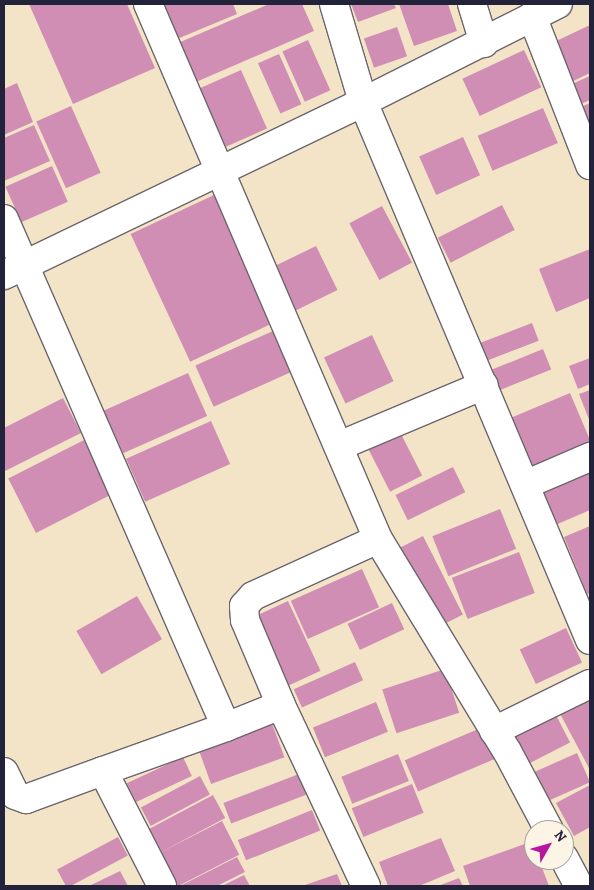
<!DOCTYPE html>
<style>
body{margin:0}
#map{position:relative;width:594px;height:890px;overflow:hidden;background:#f3e4c7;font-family:Alegreya,serif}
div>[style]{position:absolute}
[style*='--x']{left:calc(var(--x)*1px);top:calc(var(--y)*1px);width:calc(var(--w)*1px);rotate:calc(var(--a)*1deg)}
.building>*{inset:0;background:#d18eb4;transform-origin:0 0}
.roads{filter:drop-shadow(1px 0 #6b666c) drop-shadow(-1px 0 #6b666c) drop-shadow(0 1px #6b666c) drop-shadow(0 -1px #6b666c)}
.minor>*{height:28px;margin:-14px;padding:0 14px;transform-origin:14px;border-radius:14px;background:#fff}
span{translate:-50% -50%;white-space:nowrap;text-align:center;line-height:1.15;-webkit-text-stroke:4.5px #fcf5e5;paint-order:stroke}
.frame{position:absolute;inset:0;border:5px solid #22223b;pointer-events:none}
.north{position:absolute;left:524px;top:820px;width:50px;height:50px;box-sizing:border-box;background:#fcf5e5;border:1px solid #a5a1a1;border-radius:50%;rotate:52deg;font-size:14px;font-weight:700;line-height:20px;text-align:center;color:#22223b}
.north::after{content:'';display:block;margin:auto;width:18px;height:22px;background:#b5179e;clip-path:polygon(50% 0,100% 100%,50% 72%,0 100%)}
</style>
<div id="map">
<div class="building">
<div style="clip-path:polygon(29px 4px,127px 4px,155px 68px,73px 104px)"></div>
<div style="clip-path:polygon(161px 4px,233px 4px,237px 14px,177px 39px)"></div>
<div style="clip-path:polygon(269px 4px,302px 4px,314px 31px,196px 82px,178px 43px)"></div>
<div style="clip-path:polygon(351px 4px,394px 4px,396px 8px,358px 22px)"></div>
<div style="clip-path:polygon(399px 4px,448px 4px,457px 31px,414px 46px)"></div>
<div style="clip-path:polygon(590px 25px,590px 73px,569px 83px,550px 44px)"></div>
<div style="left:397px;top:27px;width:31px;height:35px;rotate:71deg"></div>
<div style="left:308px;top:40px;width:55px;height:28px;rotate:66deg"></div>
<div style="left:524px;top:50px;width:41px;height:68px;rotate:65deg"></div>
<div style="left:279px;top:54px;width:55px;height:23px;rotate:66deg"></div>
<div style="left:241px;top:70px;width:64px;height:45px;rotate:66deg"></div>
<div style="clip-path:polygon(590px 76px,590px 100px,574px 107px,565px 87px)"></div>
<div style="clip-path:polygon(17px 83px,33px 122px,4px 135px,4px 89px)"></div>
<div style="clip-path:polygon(590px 103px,590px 129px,576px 109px)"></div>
<div style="left:71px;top:106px;width:73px;height:38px;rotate:66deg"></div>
<div style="left:543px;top:108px;width:38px;height:71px;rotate:67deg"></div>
<div style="clip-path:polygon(34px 125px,50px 161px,4px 181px,4px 138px)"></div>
<div style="left:463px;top:137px;width:42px;height:48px;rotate:66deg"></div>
<div style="left:52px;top:166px;width:39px;height:51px;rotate:66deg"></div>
<div style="left:214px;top:195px;width:141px;height:92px;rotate:65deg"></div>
<div style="left:502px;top:205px;width:28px;height:72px;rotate:63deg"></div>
<div style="left:382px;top:206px;width:64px;height:37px;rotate:62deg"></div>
<div style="left:316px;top:246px;width:49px;height:51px;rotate:64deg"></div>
<div style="clip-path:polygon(590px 249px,590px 298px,556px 312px,539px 269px)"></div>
<div style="left:532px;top:323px;width:19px;height:60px;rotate:69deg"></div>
<div style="left:273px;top:331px;width:45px;height:85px;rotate:66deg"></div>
<div style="left:372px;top:335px;width:51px;height:53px;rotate:65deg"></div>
<div style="left:543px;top:349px;width:22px;height:61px;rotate:68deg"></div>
<div style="clip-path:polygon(590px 358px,590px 384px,578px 389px,569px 366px)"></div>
<div style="left:188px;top:373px;width:47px;height:92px;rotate:66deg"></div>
<div style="clip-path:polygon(590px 390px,590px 422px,579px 394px)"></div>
<div style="clip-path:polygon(570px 393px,590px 440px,590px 452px,527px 478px,503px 421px)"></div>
<div style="clip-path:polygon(63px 398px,81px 433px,5px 471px,4px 428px)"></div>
<div style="left:211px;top:421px;width:47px;height:93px;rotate:66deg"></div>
<div style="left:399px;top:430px;width:51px;height:36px;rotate:63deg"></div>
<div style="left:84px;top:440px;width:61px;height:85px;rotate:63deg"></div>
<div style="clip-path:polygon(590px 466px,590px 510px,553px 526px,537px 488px)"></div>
<div style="left:453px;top:467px;width:28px;height:64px;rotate:64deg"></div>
<div style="left:500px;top:509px;width:43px;height:73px;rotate:68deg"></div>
<div style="clip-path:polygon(590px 526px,590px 593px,587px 594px,564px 537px)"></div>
<div style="left:423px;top:536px;width:88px;height:26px;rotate:63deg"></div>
<div style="left:519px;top:552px;width:44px;height:72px;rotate:69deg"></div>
<div style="left:362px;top:569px;width:42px;height:78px;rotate:66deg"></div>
<div style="left:137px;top:596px;width:50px;height:70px;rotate:60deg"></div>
<div style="left:288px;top:601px;width:77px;height:38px;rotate:65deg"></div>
<div style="left:392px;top:603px;width:29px;height:49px;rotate:65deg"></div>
<div style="left:566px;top:628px;width:38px;height:51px;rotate:65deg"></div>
<div style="left:355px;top:662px;width:20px;height:67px;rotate:66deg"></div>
<div style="left:445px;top:669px;width:46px;height:66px;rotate:72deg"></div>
<div style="clip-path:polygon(585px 693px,590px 702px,590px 770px,557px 708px)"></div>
<div style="left:376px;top:702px;width:32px;height:68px;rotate:68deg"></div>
<div style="left:269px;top:715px;width:45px;height:78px;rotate:70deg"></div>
<div style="left:556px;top:715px;width:31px;height:51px;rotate:63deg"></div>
<div style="left:483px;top:727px;width:34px;height:85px;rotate:67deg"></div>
<div style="left:577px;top:753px;width:32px;height:51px;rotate:66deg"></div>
<div style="left:398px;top:754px;width:29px;height:61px;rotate:68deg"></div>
<div style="left:183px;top:757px;width:21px;height:62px;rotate:65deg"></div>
<div style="left:299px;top:774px;width:22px;height:81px;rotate:69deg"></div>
<div style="left:200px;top:776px;width:21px;height:67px;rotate:62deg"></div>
<div style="left:412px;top:784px;width:31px;height:65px;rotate:68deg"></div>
<div style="clip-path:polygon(590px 785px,590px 827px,574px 836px,556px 803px)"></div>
<div style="left:213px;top:795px;width:26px;height:72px;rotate:62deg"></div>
<div style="left:312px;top:810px;width:22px;height:80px;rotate:68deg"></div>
<div style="left:222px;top:821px;width:38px;height:70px;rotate:63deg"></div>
<div style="left:118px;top:837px;width:21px;height:69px;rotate:62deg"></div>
<div style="clip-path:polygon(441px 838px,455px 871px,419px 886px,388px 886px,379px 862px)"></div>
<div style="clip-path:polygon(533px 841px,534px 860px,539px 860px,549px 886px,470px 886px,463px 866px)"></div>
<div style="clip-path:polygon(237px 857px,245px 872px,217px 886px,180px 886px)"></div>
<div style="clip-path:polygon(120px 871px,128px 886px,89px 886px)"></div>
<div style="clip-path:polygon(337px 874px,342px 886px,302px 886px)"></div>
<div style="clip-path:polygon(244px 875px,250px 886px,222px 886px)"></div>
<div style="clip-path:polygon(459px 878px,463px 886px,438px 886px)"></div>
</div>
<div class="roads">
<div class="minor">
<div style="--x:148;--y:4;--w:582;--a:66.74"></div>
<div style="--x:378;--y:539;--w:248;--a:58.7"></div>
<div style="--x:507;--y:751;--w:89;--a:62"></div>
<div style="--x:334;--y:4;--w:102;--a:73.5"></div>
<div style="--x:363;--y:102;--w:584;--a:67.12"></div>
<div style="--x:472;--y:4;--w:41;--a:72.9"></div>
<div style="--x:532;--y:16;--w:160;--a:68.7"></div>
<div style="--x:4;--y:219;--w:554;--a:66.39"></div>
<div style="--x:226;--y:727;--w:131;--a:160.3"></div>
<div style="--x:103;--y:771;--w:129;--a:62.8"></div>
<div style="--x:4;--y:275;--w:399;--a:-25.7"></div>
<div style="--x:363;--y:102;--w:218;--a:-26.7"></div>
<div style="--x:339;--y:446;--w:157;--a:-22.8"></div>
<div style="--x:527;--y:484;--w:69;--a:-23.2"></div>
<div style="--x:226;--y:727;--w:59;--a:-21.8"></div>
<div style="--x:494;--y:731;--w:107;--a:-26.1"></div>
<div style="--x:4;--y:772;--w:25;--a:64"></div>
<div style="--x:15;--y:795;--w:12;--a:20"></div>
<div style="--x:26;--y:799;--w:82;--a:-20"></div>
<div style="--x:564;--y:858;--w:32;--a:62"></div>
<div style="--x:366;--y:886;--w:200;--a:-115.2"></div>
<div style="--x:281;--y:705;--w:92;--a:-113"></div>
<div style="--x:245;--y:620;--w:14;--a:-94"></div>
<div style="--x:244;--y:606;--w:13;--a:-48"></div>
<div style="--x:253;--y:596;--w:137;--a:-24.5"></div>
</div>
</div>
<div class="frame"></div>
<div class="north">N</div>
</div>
